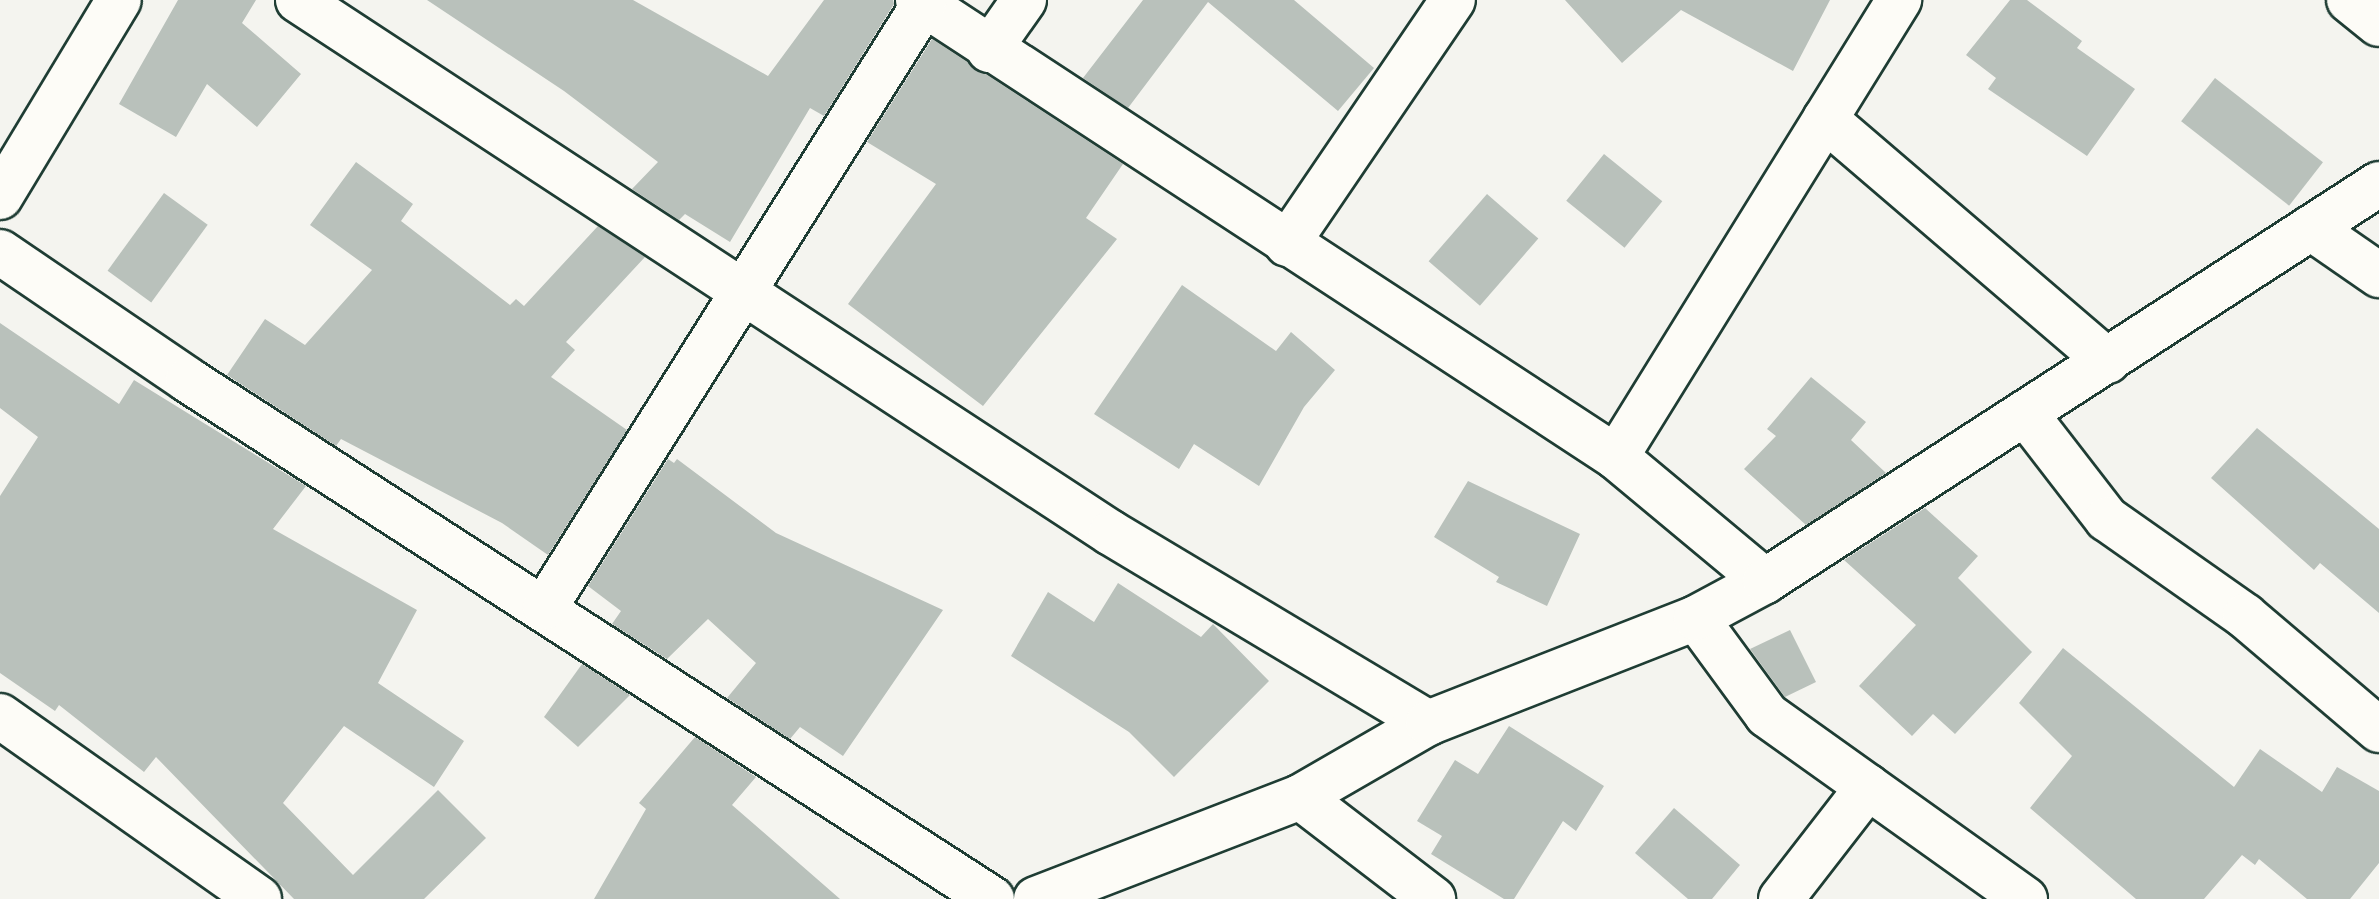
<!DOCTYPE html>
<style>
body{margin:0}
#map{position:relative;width:2379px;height:899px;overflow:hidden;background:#f4f4ef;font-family:"Gochi Hand",sans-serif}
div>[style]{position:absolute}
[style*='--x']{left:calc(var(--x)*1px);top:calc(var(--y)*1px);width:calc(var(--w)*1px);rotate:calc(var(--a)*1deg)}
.building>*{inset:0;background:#b9c1bb;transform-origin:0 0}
.roads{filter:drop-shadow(2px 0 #1f3d34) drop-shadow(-2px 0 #1f3d34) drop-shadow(0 2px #1f3d34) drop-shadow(0 -2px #1f3d34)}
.minor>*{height:44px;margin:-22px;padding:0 22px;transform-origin:22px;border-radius:22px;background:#fdfcf7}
span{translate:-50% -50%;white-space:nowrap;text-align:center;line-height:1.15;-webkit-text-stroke:6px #fdfcf7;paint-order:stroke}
</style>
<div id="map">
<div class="building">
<div style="clip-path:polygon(178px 0,256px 0,242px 23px,301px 74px,257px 127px,207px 84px,176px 137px,119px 104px)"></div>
<div style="clip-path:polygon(427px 0,633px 0,768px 76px,824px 0,893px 0,894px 4px,824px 116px,810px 108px,730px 242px,685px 214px,679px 220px,632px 189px,658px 162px,564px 91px)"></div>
<div style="clip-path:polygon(1143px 0,1294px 0,1374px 68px,1338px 111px,1208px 2px,1128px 108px,1083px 78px)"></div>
<div style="clip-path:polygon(1565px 0,1830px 0,1793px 71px,1681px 10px,1622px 63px)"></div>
<div style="clip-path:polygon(2010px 0,2027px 0,2082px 41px,2077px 48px,2135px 89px,2087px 156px,1988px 89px,1996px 78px,1966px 55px)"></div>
<div style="clip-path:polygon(932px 39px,1123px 164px,1086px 218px,1117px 239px,983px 406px,848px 304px,936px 184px,867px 142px)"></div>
<div style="left:2215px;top:78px;width:137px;height:55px;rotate:38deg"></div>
<div style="left:1604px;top:154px;width:75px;height:60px;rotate:39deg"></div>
<div style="clip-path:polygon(356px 162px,413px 204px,401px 221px,510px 305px,516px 299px,524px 306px,598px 226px,645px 257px,566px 342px,575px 350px,551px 377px,627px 430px,548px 555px,502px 523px,341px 439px,336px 446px,227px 375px,265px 319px,305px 345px,372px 270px,310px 225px)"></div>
<div style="left:164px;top:193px;width:54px;height:96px;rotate:36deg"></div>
<div style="left:1487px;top:194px;width:68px;height:89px;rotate:41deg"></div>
<div style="clip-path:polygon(1182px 285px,1276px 351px,1291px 332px,1335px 370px,1304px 407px,1259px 486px,1194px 444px,1179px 469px,1094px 414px)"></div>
<div style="clip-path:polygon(0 323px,119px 404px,134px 380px,306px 486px,273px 529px,417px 610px,378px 683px,464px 741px,434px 787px,344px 726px,283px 803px,353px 875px,438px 790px,486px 838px,424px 899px,294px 899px,156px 757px,144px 772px,59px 705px,55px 711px,0 673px,0 496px,38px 437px,0 408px)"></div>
<div style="clip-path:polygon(1811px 377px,1866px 422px,1851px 440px,1886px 473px,1806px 525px,1744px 469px,1776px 436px,1767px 429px)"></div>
<div style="clip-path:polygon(2257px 428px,2379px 529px,2379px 613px,2320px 563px,2314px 570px,2211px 478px)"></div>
<div style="clip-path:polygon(668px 459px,674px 463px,677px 459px,776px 533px,943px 610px,843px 756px,800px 727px,790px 739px,727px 698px,756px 663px,708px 619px,667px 659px,612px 624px,621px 611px,588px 586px)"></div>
<div style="clip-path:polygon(1468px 481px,1580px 534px,1547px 606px,1496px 582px,1499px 577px,1434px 537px)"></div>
<div style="clip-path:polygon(1925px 508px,1978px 556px,1958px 578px,2032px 652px,1955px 734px,1933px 714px,1912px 736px,1859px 686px,1916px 625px,1844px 560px)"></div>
<div style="clip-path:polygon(1118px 583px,1201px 637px,1213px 624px,1269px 681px,1174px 777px,1129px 732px,1011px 656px,1048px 592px,1094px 622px)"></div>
<div style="clip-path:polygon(1790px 630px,1816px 682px,1785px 697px,1750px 649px)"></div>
<div style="clip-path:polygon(2063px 648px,2234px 787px,2260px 749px,2322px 792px,2337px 767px,2379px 791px,2379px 863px,2350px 899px,2307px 899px,2259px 859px,2255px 865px,2242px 855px,2204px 899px,2136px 899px,2030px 808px,2072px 756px,2019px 703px)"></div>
<div style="clip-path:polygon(582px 664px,630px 695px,578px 747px,544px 717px)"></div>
<div style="clip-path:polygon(1509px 726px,1604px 786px,1576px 831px,1563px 821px,1514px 899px,1504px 899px,1431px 854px,1442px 836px,1417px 821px,1455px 760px,1478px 774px)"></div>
<div style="clip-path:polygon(695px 737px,756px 777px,732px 805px,840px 899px,594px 899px,646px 809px,639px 803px)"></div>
<div style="clip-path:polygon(1674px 808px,1740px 865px,1712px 899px,1688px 899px,1635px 853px)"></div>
</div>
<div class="roads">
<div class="minor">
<div style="--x:298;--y:0;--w:972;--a:33.25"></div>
<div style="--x:1111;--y:533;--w:370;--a:30.9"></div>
<div style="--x:918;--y:0;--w:834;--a:33.21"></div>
<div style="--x:1616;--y:457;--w:194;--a:39.8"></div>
<div style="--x:2349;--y:0;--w:38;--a:39"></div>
<div style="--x:989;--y:50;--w:61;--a:-55"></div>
<div style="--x:1825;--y:119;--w:372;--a:40.6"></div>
<div style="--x:0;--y:197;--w:230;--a:-58.9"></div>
<div style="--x:2311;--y:228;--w:83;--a:34.7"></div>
<div style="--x:1287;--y:244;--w:295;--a:-55.8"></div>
<div style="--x:0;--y:252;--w:227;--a:34.2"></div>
<div style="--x:188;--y:380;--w:957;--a:32.84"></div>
<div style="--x:2025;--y:413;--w:134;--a:52.3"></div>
<div style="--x:2107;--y:519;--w:169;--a:35.1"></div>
<div style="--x:2245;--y:616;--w:176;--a:40.4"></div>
<div style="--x:1616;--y:457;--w:538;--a:-58.23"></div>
<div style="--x:545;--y:607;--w:712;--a:-57.85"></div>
<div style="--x:1696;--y:618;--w:120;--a:53.8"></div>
<div style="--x:1767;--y:715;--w:317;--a:35.5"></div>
<div style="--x:0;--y:716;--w:317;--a:35.2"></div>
<div style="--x:1300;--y:797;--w:168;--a:37.5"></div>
<div style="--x:1036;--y:899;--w:283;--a:-21.1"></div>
<div style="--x:1300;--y:797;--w:148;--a:-30"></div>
<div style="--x:1428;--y:723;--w:288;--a:-21.4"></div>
<div style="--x:1696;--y:618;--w:78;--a:-28.2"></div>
<div style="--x:1765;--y:581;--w:731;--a:-32.89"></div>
<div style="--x:1781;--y:899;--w:142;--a:-52.2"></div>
</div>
</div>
</div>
